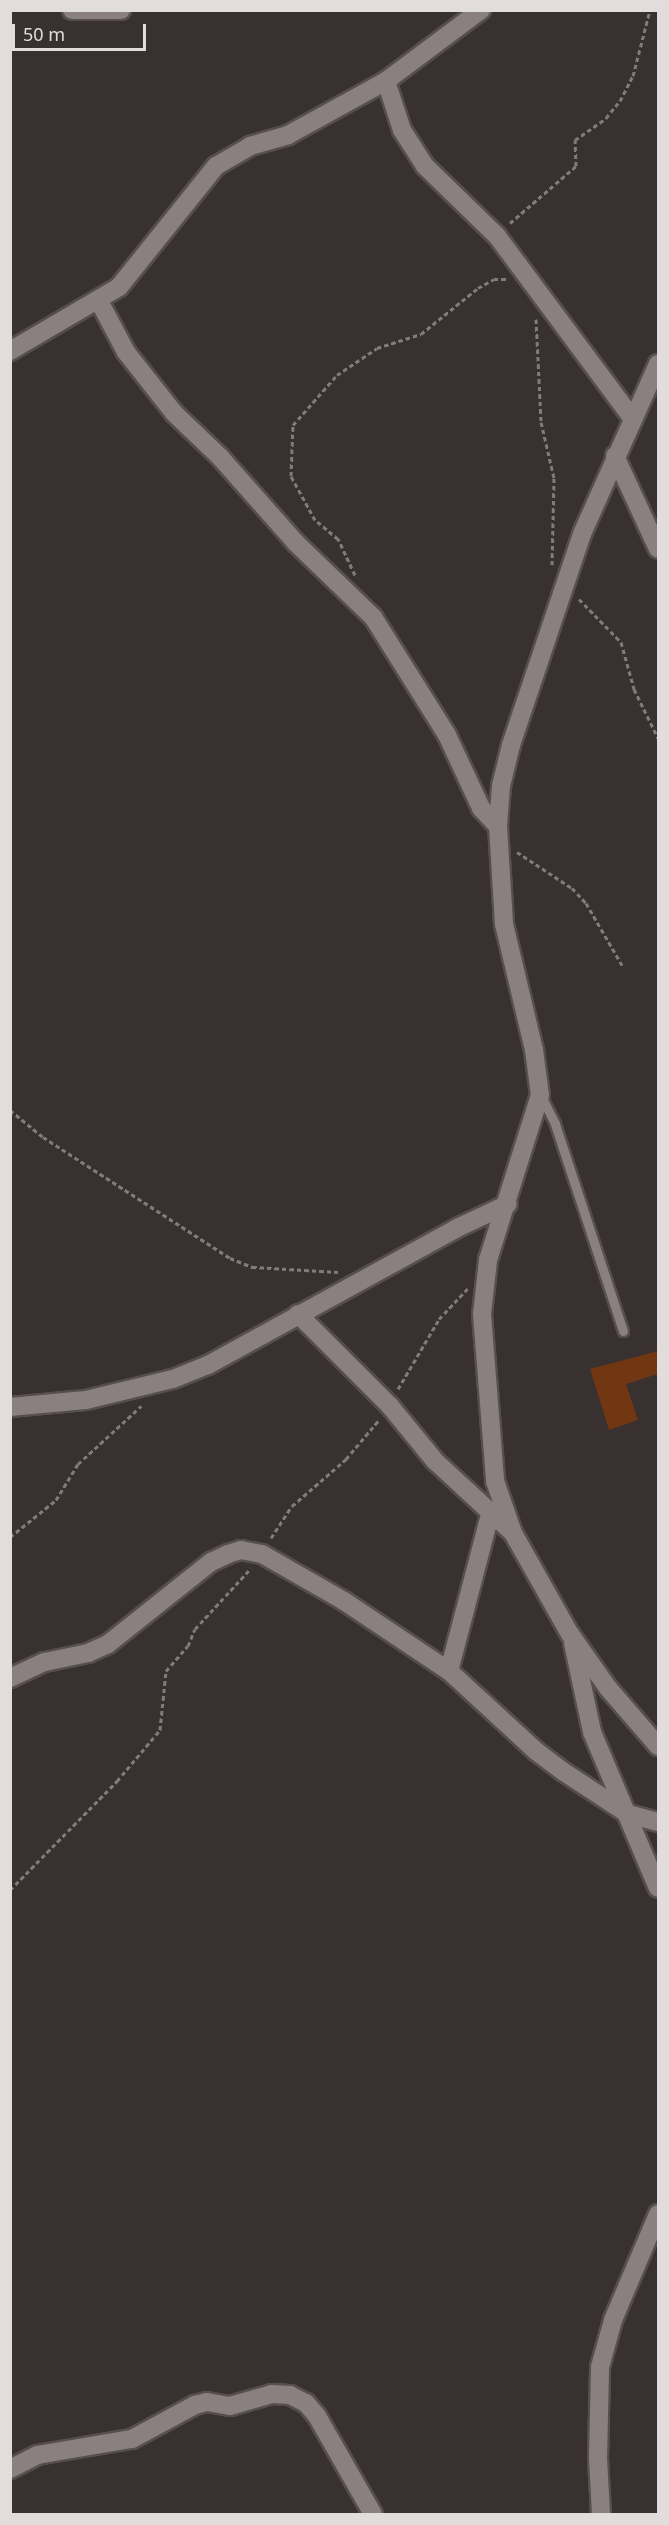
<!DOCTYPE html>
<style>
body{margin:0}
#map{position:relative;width:669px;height:2525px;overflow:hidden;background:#393030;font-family:"Noto Sans",sans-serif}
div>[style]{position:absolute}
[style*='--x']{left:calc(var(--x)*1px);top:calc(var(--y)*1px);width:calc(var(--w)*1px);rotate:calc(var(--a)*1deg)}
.building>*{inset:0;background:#713612}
.path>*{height:3px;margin-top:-1.5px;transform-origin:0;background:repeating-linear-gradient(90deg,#827b7b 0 4.5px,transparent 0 7.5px)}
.roads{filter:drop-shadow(2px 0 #564f4f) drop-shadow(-2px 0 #564f4f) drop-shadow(0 2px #564f4f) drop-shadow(0 -2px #564f4f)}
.lane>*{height:9px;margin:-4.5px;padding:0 4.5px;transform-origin:4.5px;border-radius:4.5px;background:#8a807f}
.street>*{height:18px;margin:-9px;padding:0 9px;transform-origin:9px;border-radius:9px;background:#8a807f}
span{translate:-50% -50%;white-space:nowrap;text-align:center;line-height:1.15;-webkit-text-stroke:5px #393030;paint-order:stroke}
.frame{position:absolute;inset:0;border:12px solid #e2dcdc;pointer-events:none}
.scale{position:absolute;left:12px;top:24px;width:134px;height:27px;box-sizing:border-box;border:3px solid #e2dcdc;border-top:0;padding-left:8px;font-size:18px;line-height:21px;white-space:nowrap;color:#e2dcdc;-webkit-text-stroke:4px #393030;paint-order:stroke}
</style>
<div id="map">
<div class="building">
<div style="clip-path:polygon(658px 1351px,658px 1374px,626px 1384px,638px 1420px,609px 1430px,590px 1369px)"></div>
</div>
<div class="path">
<div style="--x:510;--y:223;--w:87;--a:-40.8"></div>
<div style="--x:576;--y:166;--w:26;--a:-92"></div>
<div style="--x:575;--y:140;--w:38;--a:-35"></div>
<div style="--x:606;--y:118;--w:22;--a:-51"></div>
<div style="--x:620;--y:101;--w:28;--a:-63"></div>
<div style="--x:633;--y:76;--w:68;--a:-75.6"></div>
<div style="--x:536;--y:319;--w:103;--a:87.2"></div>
<div style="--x:541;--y:422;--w:57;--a:76.9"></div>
<div style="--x:554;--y:478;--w:87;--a:91.3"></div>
<div style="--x:355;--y:575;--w:40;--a:-115"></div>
<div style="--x:338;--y:539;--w:30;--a:-140"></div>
<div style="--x:315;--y:520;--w:50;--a:-118.6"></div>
<div style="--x:291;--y:476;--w:51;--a:-87.8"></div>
<div style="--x:293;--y:425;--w:67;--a:-48.7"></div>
<div style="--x:337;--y:375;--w:48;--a:-34"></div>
<div style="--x:377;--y:348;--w:46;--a:-17.7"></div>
<div style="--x:421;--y:334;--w:73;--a:-38.9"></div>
<div style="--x:478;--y:288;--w:18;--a:-29"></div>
<div style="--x:494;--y:279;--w:13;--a:0"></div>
<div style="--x:579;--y:599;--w:60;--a:45.7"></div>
<div style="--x:621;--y:642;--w:49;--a:74.5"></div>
<div style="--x:634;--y:689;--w:55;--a:63.9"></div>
<div style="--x:517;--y:852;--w:66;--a:33.2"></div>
<div style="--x:572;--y:888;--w:21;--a:47"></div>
<div style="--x:586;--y:903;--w:72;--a:59.9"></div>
<div style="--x:10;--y:1110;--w:43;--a:39.3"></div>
<div style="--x:43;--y:1137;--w:223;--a:32.9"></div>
<div style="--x:230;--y:1258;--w:24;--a:22"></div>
<div style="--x:252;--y:1267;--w:86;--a:3.3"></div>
<div style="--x:398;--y:1389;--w:81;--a:-59.6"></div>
<div style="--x:439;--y:1319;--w:44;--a:-46.8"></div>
<div style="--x:10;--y:1537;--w:59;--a:-38.8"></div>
<div style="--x:56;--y:1500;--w:42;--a:-58.6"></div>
<div style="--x:78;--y:1464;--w:86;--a:-42.6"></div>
<div style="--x:271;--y:1538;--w:38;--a:-57"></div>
<div style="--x:292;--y:1506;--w:72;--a:-41"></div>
<div style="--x:346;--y:1459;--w:51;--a:-49.8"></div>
<div style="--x:10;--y:1890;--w:153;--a:-45.5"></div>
<div style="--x:117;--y:1781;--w:67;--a:-49.9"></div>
<div style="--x:160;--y:1730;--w:59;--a:-84.2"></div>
<div style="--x:166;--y:1671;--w:33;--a:-49"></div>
<div style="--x:188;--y:1646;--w:18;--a:-68"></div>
<div style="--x:195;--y:1629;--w:83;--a:-47.4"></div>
</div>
<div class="roads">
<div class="lane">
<div style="--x:541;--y:1096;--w:31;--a:63"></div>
<div style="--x:555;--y:1124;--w:218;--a:71.8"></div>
</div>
<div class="street">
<div style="--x:72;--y:10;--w:49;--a:0"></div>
<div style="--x:386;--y:81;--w:52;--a:71.9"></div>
<div style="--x:402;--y:130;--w:43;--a:57.4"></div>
<div style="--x:425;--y:166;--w:100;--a:44.2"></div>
<div style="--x:497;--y:236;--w:228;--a:53.4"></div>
<div style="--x:99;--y:301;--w:58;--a:62.1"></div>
<div style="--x:126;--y:352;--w:78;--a:51.8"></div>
<div style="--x:174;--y:413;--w:64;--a:43.7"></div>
<div style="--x:220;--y:457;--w:115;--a:48.5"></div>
<div style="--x:296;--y:543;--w:107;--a:43.9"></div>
<div style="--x:373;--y:617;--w:139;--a:57.9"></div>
<div style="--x:447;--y:735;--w:81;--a:65"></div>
<div style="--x:481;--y:808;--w:25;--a:47"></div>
<div style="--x:10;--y:351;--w:126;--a:-30.4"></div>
<div style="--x:119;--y:287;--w:155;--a:-51.3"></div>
<div style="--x:216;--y:166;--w:39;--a:-30"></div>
<div style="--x:250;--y:146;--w:40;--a:-16"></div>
<div style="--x:288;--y:135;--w:112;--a:-28.9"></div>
<div style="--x:386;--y:81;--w:119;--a:-36.8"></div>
<div style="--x:658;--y:364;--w:186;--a:114.1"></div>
<div style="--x:582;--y:534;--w:223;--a:108.6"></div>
<div style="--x:511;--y:745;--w:42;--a:103.7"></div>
<div style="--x:501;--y:786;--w:40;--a:94.3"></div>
<div style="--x:498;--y:826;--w:98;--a:86.5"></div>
<div style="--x:504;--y:924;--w:130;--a:76.6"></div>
<div style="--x:534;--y:1050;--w:45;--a:82.4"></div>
<div style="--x:540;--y:1095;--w:173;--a:107.5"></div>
<div style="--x:488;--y:1260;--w:54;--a:96.3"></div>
<div style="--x:482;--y:1314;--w:168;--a:85.5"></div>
<div style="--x:495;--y:1481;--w:55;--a:70.9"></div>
<div style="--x:513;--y:1533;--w:116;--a:60.6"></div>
<div style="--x:570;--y:1634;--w:66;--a:54.9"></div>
<div style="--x:608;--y:1688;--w:77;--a:49.2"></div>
<div style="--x:615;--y:456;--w:102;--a:65.2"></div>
<div style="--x:298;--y:1314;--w:130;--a:45"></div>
<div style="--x:390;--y:1406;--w:71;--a:50.7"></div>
<div style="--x:435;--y:1461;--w:106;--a:42.7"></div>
<div style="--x:10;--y:1407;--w:76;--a:-5.3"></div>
<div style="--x:86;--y:1400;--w:89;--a:-13.6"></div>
<div style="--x:173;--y:1379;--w:38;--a:-22"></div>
<div style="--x:208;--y:1365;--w:284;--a:-28.8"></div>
<div style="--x:457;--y:1228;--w:56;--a:-25.2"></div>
<div style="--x:573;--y:1643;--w:91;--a:77.9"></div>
<div style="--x:592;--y:1732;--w:169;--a:67.1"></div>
<div style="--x:449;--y:1671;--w:161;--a:-75.3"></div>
<div style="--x:10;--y:1678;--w:38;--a:-25"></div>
<div style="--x:45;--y:1662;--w:44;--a:-11.8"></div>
<div style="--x:88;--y:1653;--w:22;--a:-24"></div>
<div style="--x:108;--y:1644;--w:132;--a:-38.5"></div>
<div style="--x:211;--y:1562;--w:19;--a:-25"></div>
<div style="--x:228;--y:1554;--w:14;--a:-17"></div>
<div style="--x:241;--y:1550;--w:21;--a:11"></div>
<div style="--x:262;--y:1554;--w:95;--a:29.8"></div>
<div style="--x:344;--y:1601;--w:126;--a:33.7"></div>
<div style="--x:449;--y:1671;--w:118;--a:42.6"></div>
<div style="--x:536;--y:1751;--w:35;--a:37"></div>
<div style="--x:564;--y:1772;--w:77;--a:33.3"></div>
<div style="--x:628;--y:1814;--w:31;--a:15"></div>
<div style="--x:10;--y:2469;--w:30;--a:-27"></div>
<div style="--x:37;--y:2455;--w:96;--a:-9.6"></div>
<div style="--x:132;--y:2439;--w:72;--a:-28.4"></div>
<div style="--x:195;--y:2405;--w:12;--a:-14"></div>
<div style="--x:207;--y:2402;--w:23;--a:10"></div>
<div style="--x:230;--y:2406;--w:44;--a:-15.9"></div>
<div style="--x:272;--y:2394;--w:18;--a:3"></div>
<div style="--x:290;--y:2395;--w:18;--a:27"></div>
<div style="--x:306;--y:2403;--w:17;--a:50"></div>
<div style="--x:317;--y:2416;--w:113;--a:60.3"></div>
<div style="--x:601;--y:2514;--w:56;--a:-93.1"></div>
<div style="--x:598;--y:2458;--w:91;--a:-88.7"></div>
<div style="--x:600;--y:2367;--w:49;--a:-74.5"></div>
<div style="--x:613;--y:2320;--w:115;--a:-67"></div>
</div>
</div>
<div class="frame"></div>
<div class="scale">50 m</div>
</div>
